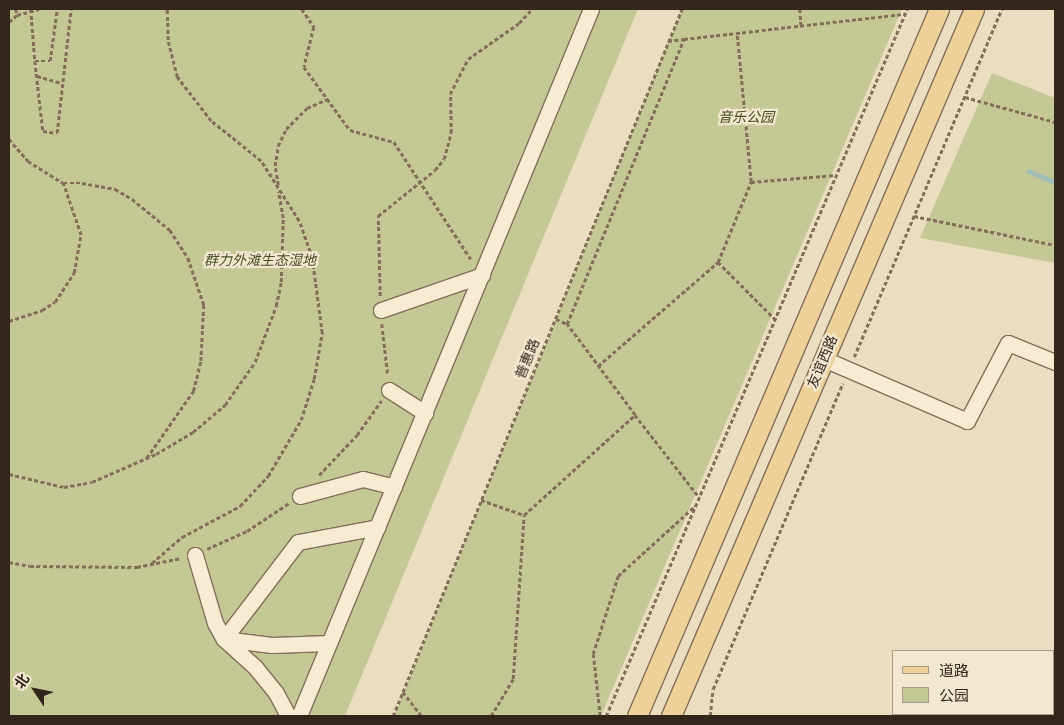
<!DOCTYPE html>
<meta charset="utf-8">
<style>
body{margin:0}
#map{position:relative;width:1064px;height:725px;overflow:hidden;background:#ebddc0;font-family:"Times New Roman","Noto Sans SC",serif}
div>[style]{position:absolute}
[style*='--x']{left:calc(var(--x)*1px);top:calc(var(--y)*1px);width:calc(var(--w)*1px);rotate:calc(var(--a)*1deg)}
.green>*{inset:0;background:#c3c894}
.stream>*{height:4.5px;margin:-2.25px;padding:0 2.25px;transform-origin:2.25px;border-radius:2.25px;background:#a2bdb5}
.path>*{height:2.5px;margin-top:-1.25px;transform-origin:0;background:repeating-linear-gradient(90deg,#836e59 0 4px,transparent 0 6.5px)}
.roads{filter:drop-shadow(1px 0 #836e59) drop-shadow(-1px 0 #836e59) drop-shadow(0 1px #836e59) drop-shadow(0 -1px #836e59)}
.minor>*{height:15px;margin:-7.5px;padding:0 7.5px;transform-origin:7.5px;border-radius:7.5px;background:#f7ebd2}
.major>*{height:19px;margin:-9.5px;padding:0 9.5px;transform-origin:9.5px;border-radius:9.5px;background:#edd198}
span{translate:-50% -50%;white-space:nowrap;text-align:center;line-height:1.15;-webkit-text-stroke:4.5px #f3e8cf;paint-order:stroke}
.park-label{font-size:14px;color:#454e24;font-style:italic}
.street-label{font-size:14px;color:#33271c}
.frame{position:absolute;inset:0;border:10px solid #33271c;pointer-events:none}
.legend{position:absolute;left:892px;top:650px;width:162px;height:65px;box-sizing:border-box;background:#f3e8cf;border:1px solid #a69b87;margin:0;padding:6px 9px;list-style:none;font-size:15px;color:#33271c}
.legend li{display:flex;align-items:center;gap:10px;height:25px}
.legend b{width:25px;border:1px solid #a69b87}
.north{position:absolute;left:10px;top:665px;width:50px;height:50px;-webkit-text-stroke:4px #f3e8cf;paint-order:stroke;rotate:304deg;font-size:14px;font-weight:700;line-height:20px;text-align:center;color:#33271c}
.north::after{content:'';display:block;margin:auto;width:18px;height:22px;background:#33271c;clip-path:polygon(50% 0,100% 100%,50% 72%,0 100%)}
</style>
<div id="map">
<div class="green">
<div style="clip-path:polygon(9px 9px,638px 9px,345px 716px,9px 716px)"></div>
<div style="clip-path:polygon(682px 9px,902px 9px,601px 716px,394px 716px)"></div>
<div style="clip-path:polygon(992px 73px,1055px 98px,1055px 263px,920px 238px)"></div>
</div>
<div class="stream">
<div style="--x:1029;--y:171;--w:28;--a:23"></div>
</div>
<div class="path">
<div style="--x:16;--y:9;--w:6;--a:81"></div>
<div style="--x:17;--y:15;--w:23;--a:-15"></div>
<div style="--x:31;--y:9;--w:52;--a:85.6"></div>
<div style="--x:35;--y:61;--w:15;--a:0"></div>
<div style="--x:50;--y:61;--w:52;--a:-82.3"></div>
<div style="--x:302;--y:9;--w:22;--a:56"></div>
<div style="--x:314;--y:27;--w:41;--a:104"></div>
<div style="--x:304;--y:67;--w:78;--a:53.9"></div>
<div style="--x:350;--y:130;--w:46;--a:15.3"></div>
<div style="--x:394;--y:142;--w:140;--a:56.7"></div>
<div style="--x:800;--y:9;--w:16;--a:86"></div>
<div style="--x:9;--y:22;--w:11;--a:-41"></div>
<div style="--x:668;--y:41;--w:16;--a:-7"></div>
<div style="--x:35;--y:61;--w:70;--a:83.5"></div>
<div style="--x:43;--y:131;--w:14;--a:8"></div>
<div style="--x:57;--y:133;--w:125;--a:-83.6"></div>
<div style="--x:37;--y:76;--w:25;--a:16"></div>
<div style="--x:965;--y:97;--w:93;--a:15.5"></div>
<div style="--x:9;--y:139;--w:29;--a:49"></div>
<div style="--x:28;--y:161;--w:41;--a:32.2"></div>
<div style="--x:63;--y:183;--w:19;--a:0"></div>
<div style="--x:82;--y:183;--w:34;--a:10"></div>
<div style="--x:115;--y:189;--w:20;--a:30"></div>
<div style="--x:132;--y:199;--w:49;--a:39.2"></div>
<div style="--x:170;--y:230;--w:33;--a:57"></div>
<div style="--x:188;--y:258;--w:50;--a:71.2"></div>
<div style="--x:204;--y:305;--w:57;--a:93"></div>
<div style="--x:201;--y:362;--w:30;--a:104"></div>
<div style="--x:194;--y:391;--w:82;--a:125"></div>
<div style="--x:751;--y:182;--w:85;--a:-4.7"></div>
<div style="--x:278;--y:185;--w:19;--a:-99"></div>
<div style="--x:275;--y:166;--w:20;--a:-81"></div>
<div style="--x:278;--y:146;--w:19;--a:-65"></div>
<div style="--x:286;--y:129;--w:30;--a:-45"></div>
<div style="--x:307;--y:108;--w:23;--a:-23"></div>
<div style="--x:914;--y:216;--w:144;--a:11.6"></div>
<div style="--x:718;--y:262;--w:81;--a:45"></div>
<div style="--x:380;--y:296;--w:80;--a:-91.4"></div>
<div style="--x:378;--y:216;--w:73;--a:-38.9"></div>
<div style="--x:435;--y:170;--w:14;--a:-51"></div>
<div style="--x:444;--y:159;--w:27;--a:-75"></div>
<div style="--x:451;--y:133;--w:39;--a:-91"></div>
<div style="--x:450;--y:94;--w:39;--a:-63"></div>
<div style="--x:468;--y:59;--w:62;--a:-35.2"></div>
<div style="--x:519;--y:23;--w:19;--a:-47"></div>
<div style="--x:556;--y:319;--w:12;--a:24"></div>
<div style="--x:9;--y:321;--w:35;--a:-18"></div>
<div style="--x:42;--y:310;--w:15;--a:-32"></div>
<div style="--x:55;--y:302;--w:35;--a:-57"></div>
<div style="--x:74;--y:273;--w:39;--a:-80"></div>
<div style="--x:81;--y:235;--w:55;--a:-109.1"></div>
<div style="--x:382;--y:324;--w:52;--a:83.4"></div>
<div style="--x:854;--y:357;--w:378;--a:-67"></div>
<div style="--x:598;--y:366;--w:159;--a:-40.9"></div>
<div style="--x:718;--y:262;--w:87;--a:-67.6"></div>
<div style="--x:751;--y:182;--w:150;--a:-95.4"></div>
<div style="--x:635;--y:415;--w:104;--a:52"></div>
<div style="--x:9;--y:474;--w:57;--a:13.3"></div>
<div style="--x:64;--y:487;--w:28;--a:-10"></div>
<div style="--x:92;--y:482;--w:70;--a:-23.6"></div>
<div style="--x:156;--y:454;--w:43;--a:-30.7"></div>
<div style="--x:193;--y:432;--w:42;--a:-40.2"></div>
<div style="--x:225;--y:405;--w:52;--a:-55.1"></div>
<div style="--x:255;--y:362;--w:60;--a:-69.4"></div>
<div style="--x:276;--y:306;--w:25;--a:-78"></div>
<div style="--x:281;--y:282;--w:64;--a:-88.2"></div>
<div style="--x:283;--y:218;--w:27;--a:-100"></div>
<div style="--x:319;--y:475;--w:55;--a:-46.5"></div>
<div style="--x:357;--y:435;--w:42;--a:-54.8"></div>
<div style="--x:481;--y:500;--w:46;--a:19.2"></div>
<div style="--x:207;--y:549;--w:44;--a:-24.2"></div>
<div style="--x:247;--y:531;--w:50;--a:-33.7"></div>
<div style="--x:9;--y:562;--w:21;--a:11"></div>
<div style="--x:30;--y:566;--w:107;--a:0.5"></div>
<div style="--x:137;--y:567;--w:45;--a:-11.6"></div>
<div style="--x:152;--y:563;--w:40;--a:-41"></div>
<div style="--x:182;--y:537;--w:66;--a:-28.1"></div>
<div style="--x:240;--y:506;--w:41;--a:-47"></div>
<div style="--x:268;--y:476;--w:65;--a:-59.5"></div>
<div style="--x:301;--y:420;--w:43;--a:-72.4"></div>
<div style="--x:314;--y:379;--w:47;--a:-80.1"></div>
<div style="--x:322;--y:333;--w:76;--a:-97.6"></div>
<div style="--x:312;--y:258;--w:39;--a:-109"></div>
<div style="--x:299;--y:221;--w:71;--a:-122.3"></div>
<div style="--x:261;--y:161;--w:64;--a:-141.3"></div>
<div style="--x:211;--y:121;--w:56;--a:-127.7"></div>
<div style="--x:177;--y:77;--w:38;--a:-104"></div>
<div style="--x:168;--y:40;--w:31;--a:-92"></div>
<div style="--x:403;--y:692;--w:31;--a:52"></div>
<div style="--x:393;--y:716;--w:764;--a:-67.77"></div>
<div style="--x:491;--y:716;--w:43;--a:-59.3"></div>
<div style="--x:513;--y:679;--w:164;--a:-86.2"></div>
<div style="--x:524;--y:515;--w:149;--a:-42"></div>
<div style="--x:635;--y:415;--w:114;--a:-126.8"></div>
<div style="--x:567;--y:324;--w:308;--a:-67.7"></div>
<div style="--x:684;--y:39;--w:222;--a:-6.5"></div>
<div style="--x:600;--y:716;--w:62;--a:-96.4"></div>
<div style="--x:593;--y:654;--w:82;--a:-72.2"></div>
<div style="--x:618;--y:576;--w:104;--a:-42.3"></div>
<div style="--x:606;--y:716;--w:768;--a:-66.94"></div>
<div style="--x:710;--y:716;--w:27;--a:-84"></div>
<div style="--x:713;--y:689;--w:332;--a:-67"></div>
</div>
<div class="roads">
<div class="minor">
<div style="--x:381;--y:310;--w:107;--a:-19.1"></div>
<div style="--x:824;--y:359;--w:156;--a:23.4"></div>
<div style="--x:967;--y:421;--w:88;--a:-62.3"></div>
<div style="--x:1008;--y:343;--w:51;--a:22"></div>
<div style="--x:389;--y:390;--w:43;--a:32.6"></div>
<div style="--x:300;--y:496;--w:65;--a:-15.1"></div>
<div style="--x:363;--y:479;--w:32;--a:14"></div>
<div style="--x:195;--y:555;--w:71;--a:73.6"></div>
<div style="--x:215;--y:623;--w:18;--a:61"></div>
<div style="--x:224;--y:639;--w:42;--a:42.1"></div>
<div style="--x:255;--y:667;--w:33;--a:51"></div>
<div style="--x:276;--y:693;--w:26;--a:62"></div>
<div style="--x:224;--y:639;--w:122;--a:-52.7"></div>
<div style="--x:298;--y:542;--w:81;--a:-10.6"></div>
<div style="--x:224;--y:639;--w:48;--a:7.1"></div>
<div style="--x:272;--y:645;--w:57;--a:-2"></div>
<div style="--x:299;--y:716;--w:765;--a:-67.56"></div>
</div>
<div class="major">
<div style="--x:637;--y:716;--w:769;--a:-66.87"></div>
<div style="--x:671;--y:716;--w:769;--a:-66.8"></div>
</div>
</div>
<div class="park-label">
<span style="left:746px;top:118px">音乐公园</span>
<span style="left:260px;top:261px">群力外滩生态湿地</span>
</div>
<div class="street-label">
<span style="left:528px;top:359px;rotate:-68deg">普惠路</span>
<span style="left:823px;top:362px;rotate:-67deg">友谊西路</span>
</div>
<div class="frame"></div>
<ul class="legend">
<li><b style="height:6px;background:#edd198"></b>道路</li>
<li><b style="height:14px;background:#c3c894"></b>公园</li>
</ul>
<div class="north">北</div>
</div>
